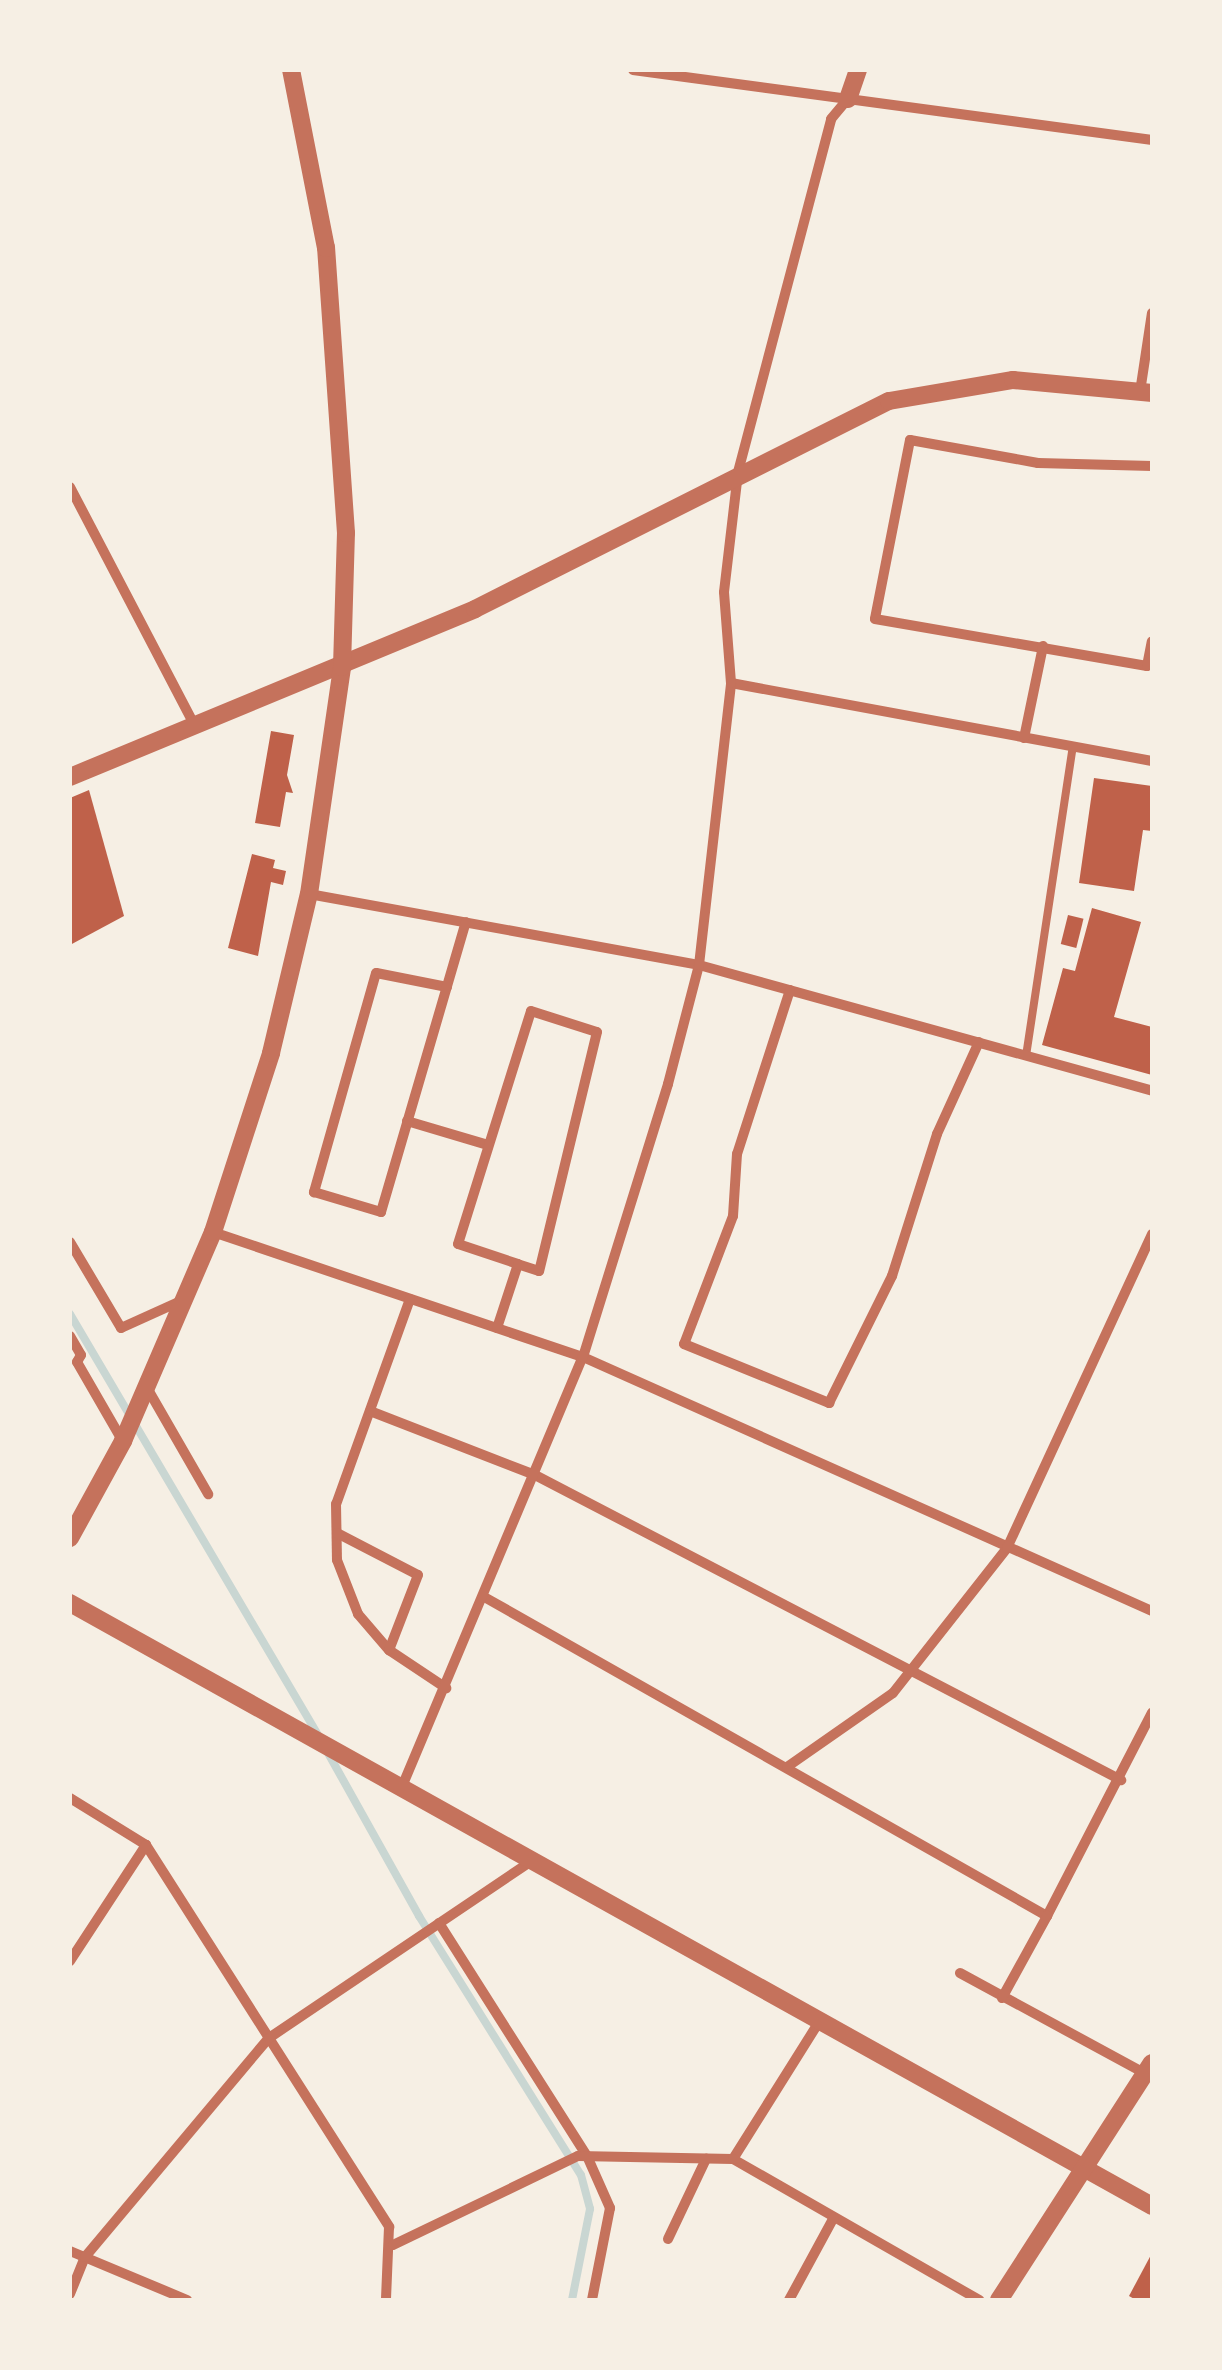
<!DOCTYPE html>
<style>
body{margin:0}
#map{position:relative;width:1222px;height:2370px;overflow:hidden;background:#f6efe4;font-family:"Alegreya Sans",sans-serif}
div>[style]{position:absolute}
[style*='--x']{left:calc(var(--x)*1px);top:calc(var(--y)*1px);width:calc(var(--w)*1px);rotate:calc(var(--a)*1deg)}
.stream>*{height:8px;margin:-4px;padding:0 4px;transform-origin:4px;border-radius:4px;background:#c9d6d2}
.building>*{inset:0;background:#bf614a;transform-origin:0 0}
.service>*{height:8px;margin:-4px;padding:0 4px;transform-origin:4px;border-radius:4px;background:#c5725c}
.minor>*{height:10px;margin:-5px;padding:0 5px;transform-origin:5px;border-radius:5px;background:#c5725c}
.tertiary>*{height:18px;margin:-9px;padding:0 9px;transform-origin:9px;border-radius:9px;background:#c5725c}
span{translate:-50% -50%;white-space:nowrap;text-align:center;line-height:1.15;-webkit-text-stroke:8px #f6efe4;paint-order:stroke}
.frame{position:absolute;inset:0;border:72px solid #f6efe4;pointer-events:none}
</style>
<div id="map">
<div class="stream">
<div style="--x:70;--y:1314;--w:491;--a:59.5"></div>
<div style="--x:328;--y:1753;--w:187;--a:60.8"></div>
<div style="--x:419;--y:1916;--w:305;--a:58"></div>
<div style="--x:581;--y:2175;--w:35;--a:75"></div>
<div style="--x:590;--y:2209;--w:93;--a:101.2"></div>
</div>
<div class="building">
<div style="clip-path:polygon(271px 731px,294px 735px,287px 775px,293px 793px,286px 792px,280px 827px,255px 823px)"></div>
<div style="clip-path:polygon(1094px 778px,1152px 786px,1152px 831px,1143px 830px,1134px 891px,1079px 883px)"></div>
<div style="clip-path:polygon(89px 790px,124px 916px,70px 945px,70px 798px)"></div>
<div style="clip-path:polygon(252px 854px,275px 860px,273px 868px,286px 871px,283px 885px,271px 882px,258px 956px,228px 948px)"></div>
<div style="clip-path:polygon(1092px 908px,1141px 922px,1114px 1017px,1152px 1027px,1152px 1075px,1042px 1045px,1063px 968px,1075px 971px)"></div>
<div style="left:1068px;top:915px;width:16px;height:30px;rotate:14deg"></div>
<div style="clip-path:polygon(1152px 2253px,1152px 2300px,1136px 2300px,1129px 2296px)"></div>
</div>
<div class="service">
<div style="--x:1026;--y:1056;--w:313;--a:-81.4"></div>
</div>
<div class="minor">
<div style="--x:633;--y:70;--w:524;--a:7.68"></div>
<div style="--x:1140;--y:392;--w:80;--a:-81.4"></div>
<div style="--x:1152;--y:466;--w:114;--a:-178.5"></div>
<div style="--x:1038;--y:463;--w:130;--a:-169.8"></div>
<div style="--x:910;--y:440;--w:182;--a:101.1"></div>
<div style="--x:875;--y:619;--w:276;--a:9.8"></div>
<div style="--x:1147;--y:666;--w:25;--a:-79"></div>
<div style="--x:70;--y:487;--w:267;--a:62.4"></div>
<div style="--x:731;--y:683;--w:428;--a:10.5"></div>
<div style="--x:1024;--y:738;--w:94;--a:-78.3"></div>
<div style="--x:309;--y:894;--w:396;--a:10.3"></div>
<div style="--x:699;--y:965;--w:470;--a:15.5"></div>
<div style="--x:447;--y:987;--w:72;--a:-168.8"></div>
<div style="--x:376;--y:973;--w:228;--a:105.8"></div>
<div style="--x:314;--y:1192;--w:70;--a:16.6"></div>
<div style="--x:381;--y:1212;--w:302;--a:-73.7"></div>
<div style="--x:790;--y:990;--w:172;--a:107.9"></div>
<div style="--x:737;--y:1154;--w:62;--a:93.7"></div>
<div style="--x:733;--y:1216;--w:137;--a:110.9"></div>
<div style="--x:684;--y:1344;--w:157;--a:22.1"></div>
<div style="--x:829;--y:1403;--w:142;--a:-63.6"></div>
<div style="--x:892;--y:1276;--w:149;--a:-72.4"></div>
<div style="--x:937;--y:1134;--w:101;--a:-65.5"></div>
<div style="--x:407;--y:1121;--w:84;--a:16.5"></div>
<div style="--x:213;--y:1232;--w:391;--a:18.7"></div>
<div style="--x:583;--y:1357;--w:623;--a:24.06"></div>
<div style="--x:70;--y:1242;--w:100;--a:59.3"></div>
<div style="--x:121;--y:1328;--w:68;--a:-24.3"></div>
<div style="--x:410;--y:1299;--w:218;--a:109.8"></div>
<div style="--x:336;--y:1504;--w:56;--a:89"></div>
<div style="--x:337;--y:1560;--w:58;--a:68.7"></div>
<div style="--x:358;--y:1614;--w:48;--a:49.3"></div>
<div style="--x:389;--y:1650;--w:69;--a:33.7"></div>
<div style="--x:497;--y:1328;--w:67;--a:-71.8"></div>
<div style="--x:518;--y:1264;--w:63;--a:-161.6"></div>
<div style="--x:458;--y:1244;--w:244;--a:-72.6"></div>
<div style="--x:531;--y:1011;--w:69;--a:17.7"></div>
<div style="--x:597;--y:1032;--w:246;--a:103.6"></div>
<div style="--x:539;--y:1271;--w:22;--a:-162"></div>
<div style="--x:70;--y:1336;--w:22;--a:60"></div>
<div style="--x:81;--y:1355;--w:8;--a:120"></div>
<div style="--x:77;--y:1362;--w:90;--a:60"></div>
<div style="--x:146;--y:1386;--w:125;--a:60.1"></div>
<div style="--x:370;--y:1411;--w:177;--a:21.2"></div>
<div style="--x:535;--y:1475;--w:661;--a:27.5"></div>
<div style="--x:337;--y:1533;--w:91;--a:27.4"></div>
<div style="--x:418;--y:1575;--w:80;--a:111.1"></div>
<div style="--x:486;--y:1598;--w:645;--a:29.55"></div>
<div style="--x:1047;--y:1916;--w:229;--a:-62.7"></div>
<div style="--x:787;--y:1767;--w:129;--a:-34.9"></div>
<div style="--x:893;--y:1693;--w:184;--a:-51.8"></div>
<div style="--x:1007;--y:1548;--w:346;--a:-65.2"></div>
<div style="--x:401;--y:1789;--w:469;--a:-67.2"></div>
<div style="--x:583;--y:1357;--w:286;--a:-72.7"></div>
<div style="--x:668;--y:1084;--w:123;--a:-75.4"></div>
<div style="--x:699;--y:965;--w:284;--a:-83.5"></div>
<div style="--x:731;--y:683;--w:91;--a:-94.4"></div>
<div style="--x:724;--y:592;--w:121;--a:-83.3"></div>
<div style="--x:738;--y:472;--w:365;--a:-75.2"></div>
<div style="--x:831;--y:119;--w:26;--a:-50"></div>
<div style="--x:70;--y:1798;--w:89;--a:31.7"></div>
<div style="--x:146;--y:1845;--w:453;--a:57.5"></div>
<div style="--x:389;--y:2227;--w:73;--a:92.4"></div>
<div style="--x:439;--y:1923;--w:276;--a:57.6"></div>
<div style="--x:587;--y:2156;--w:57;--a:66.1"></div>
<div style="--x:610;--y:2208;--w:94;--a:101.1"></div>
<div style="--x:70;--y:1961;--w:139;--a:-56.8"></div>
<div style="--x:960;--y:1973;--w:212;--a:28.5"></div>
<div style="--x:1002;--y:1998;--w:94;--a:-61.2"></div>
<div style="--x:733;--y:2159;--w:162;--a:-57.9"></div>
<div style="--x:668;--y:2239;--w:89;--a:-64.6"></div>
<div style="--x:393;--y:2245;--w:205;--a:-25.7"></div>
<div style="--x:578;--y:2156;--w:155;--a:1.1"></div>
<div style="--x:733;--y:2159;--w:284;--a:29.8"></div>
<div style="--x:70;--y:2251;--w:127;--a:22.7"></div>
<div style="--x:70;--y:2294;--w:40;--a:-68"></div>
<div style="--x:85;--y:2257;--w:286;--a:-50"></div>
<div style="--x:269;--y:2038;--w:316;--a:-34"></div>
<div style="--x:789;--y:2300;--w:94;--a:-61.5"></div>
</div>
<div class="tertiary">
<div style="--x:848;--y:99;--w:31;--a:-71"></div>
<div style="--x:70;--y:777;--w:438;--a:-22.5"></div>
<div style="--x:475;--y:609;--w:463;--a:-26.7"></div>
<div style="--x:889;--y:401;--w:126;--a:-9.6"></div>
<div style="--x:1013;--y:380;--w:140;--a:5.3"></div>
<div style="--x:70;--y:1538;--w:111;--a:-61.3"></div>
<div style="--x:123;--y:1441;--w:228;--a:-66.7"></div>
<div style="--x:213;--y:1232;--w:188;--a:-72"></div>
<div style="--x:271;--y:1053;--w:163;--a:-76.6"></div>
<div style="--x:309;--y:894;--w:229;--a:-81.7"></div>
<div style="--x:342;--y:667;--w:134;--a:-88.3"></div>
<div style="--x:346;--y:533;--w:286;--a:-94"></div>
<div style="--x:326;--y:248;--w:181;--a:-101.1"></div>
<div style="--x:70;--y:1603;--w:1239;--a:29.13"></div>
<div style="--x:999;--y:2300;--w:282;--a:-57.2"></div>
</div>
<div class="frame"></div>
</div>
